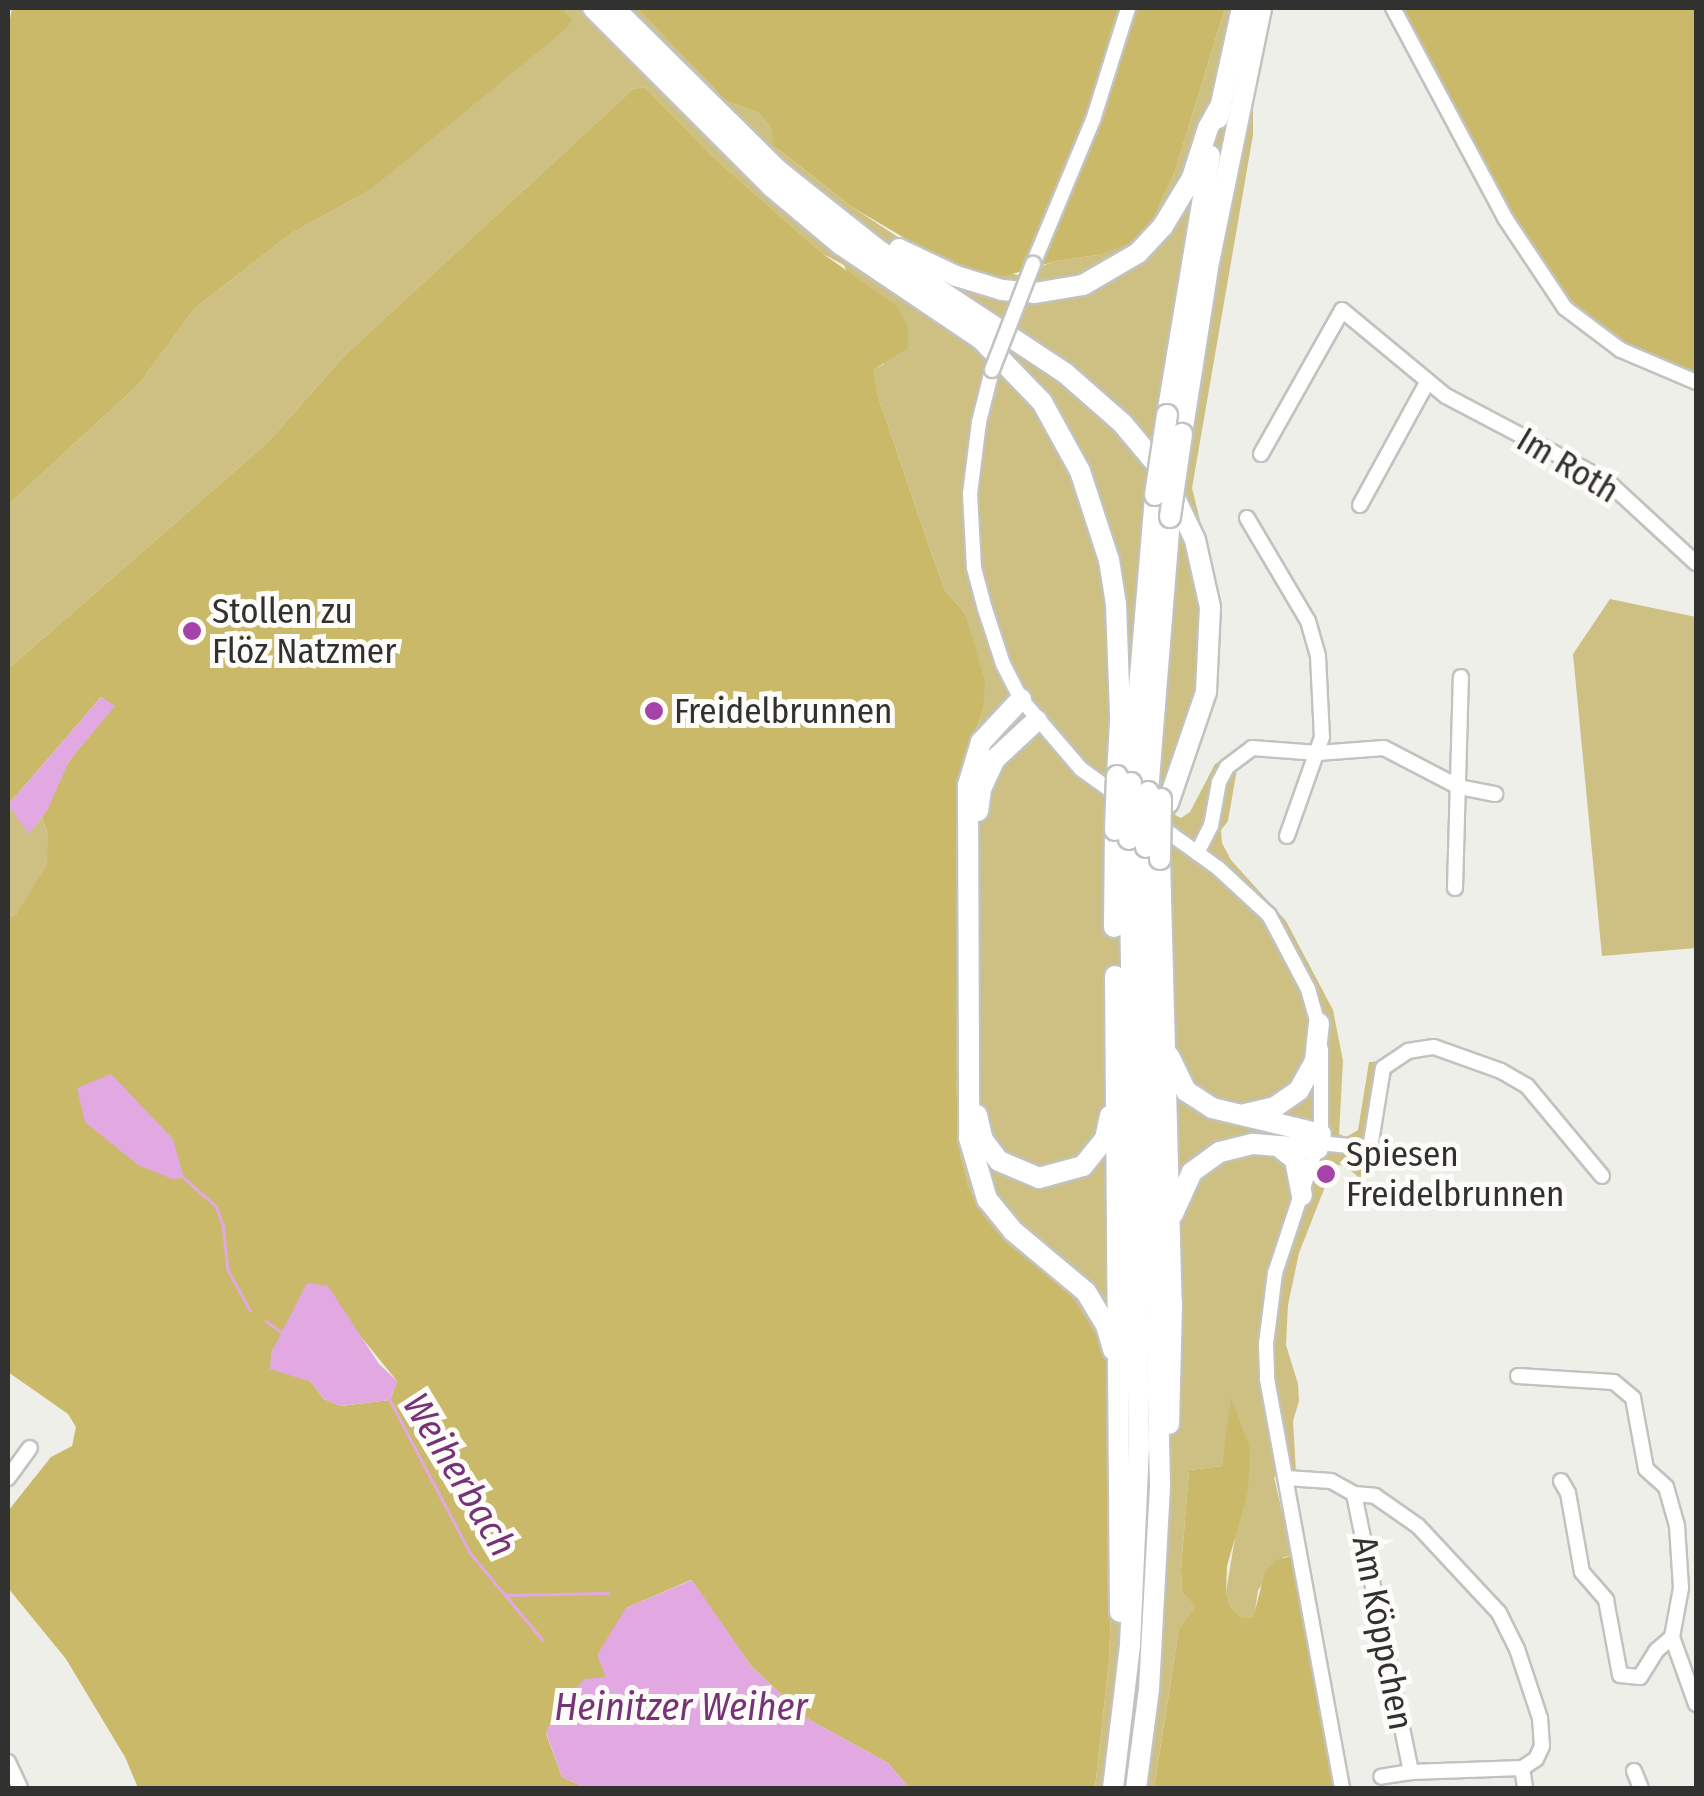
<!DOCTYPE html>
<meta charset="utf-8">
<style>
body{margin:0}
#map{position:relative;width:1704px;height:1796px;overflow:hidden;background:#efefea;font-family:"Fira Sans Condensed",sans-serif}
div>[style]{position:absolute}
[style*='--x']{left:calc(var(--x)*1px);top:calc(var(--y)*1px);width:calc(var(--w)*1px);rotate:calc(var(--a)*1deg)}
.green>*{inset:0;background:#cec083}
.forest>*{inset:0;background:#cbb96a}
.water>*{inset:0;background:#e2a8e2}
.stream>*{height:2.5px;margin:-1.25px;padding:0 1.25px;transform-origin:1.25px;border-radius:1.25px;background:#e2a8e2}
.roads{filter:drop-shadow(2px 0 #c2c2be) drop-shadow(-2px 0 #c2c2be) drop-shadow(0 2px #c2c2be) drop-shadow(0 -2px #c2c2be)}
.minor>*{height:14px;margin:-7px;padding:0 7px;transform-origin:7px;border-radius:7px;background:#fff}
.highway>*{height:20px;margin:-10px;padding:0 10px;transform-origin:10px;border-radius:10px;background:#fff}
.bridges{filter:drop-shadow(2px 0 #c2c2be) drop-shadow(-2px 0 #c2c2be) drop-shadow(0 2px #c2c2be) drop-shadow(0 -2px #c2c2be)}
.minor-bridge>*{height:14px;margin:-7px;padding:0 7px;transform-origin:7px;border-radius:7px;background:#fff}
.highway-bridge>*{height:20px;margin:-10px;padding:0 10px;transform-origin:10px;border-radius:10px;background:#fff}
.dots>*{width:28px;height:28px;translate:-50% -50%;box-sizing:border-box;border:5px solid #fdfcf8;border-radius:50%}
span{translate:-50% -50%;white-space:nowrap;text-align:center;line-height:1.15;-webkit-text-stroke:10px #fdfcf8;paint-order:stroke}
.street-label{font-size:35px;color:#31312f}
.poi-label{font-size:35px;color:#31312f}
.left{translate:0 -50%;text-align:left}
.water-label{font-size:38px;color:#763378;font-style:italic}
.frame{position:absolute;inset:0;border:10px solid #31312f;pointer-events:none}
</style>
<div id="map">
<div class="green">
<div style="clip-path:polygon(562px 8px,637px 8px,726px 101px,759px 113px,771px 128px,775px 147px,852px 207px,904px 241px,1017px 275px,1056px 261px,1098px 255px,1150px 226px,1175px 171px,1225px 8px,1273px 8px,1253px 102px,1253px 135px,1192px 488px,1217px 590px,1217px 685px,1175px 815px,1181px 818px,1190px 812px,1215px 764px,1231px 755px,1237px 769px,1228px 821px,1221px 830px,1222px 843px,1231px 860px,1286px 921px,1333px 1010px,1343px 1061px,1339px 1134px,1346px 1137px,1358px 1130px,1369px 1062px,1387px 1061px,1392px 1074px,1362px 1180px,1345px 1166px,1334px 1164px,1299px 1253px,1288px 1305px,1286px 1345px,1298px 1384px,1299px 1401px,1293px 1421px,1296px 1473px,1274px 1477px,1292px 1556px,1284px 1557px,1258px 1590px,1254px 1618px,1243px 1618px,1231px 1608px,1226px 1592px,1239px 1513px,1248px 1492px,1232px 1400px,1222px 1466px,1189px 1470px,1181px 1569px,1182px 1592px,1196px 1606px,1195px 1614px,1179px 1629px,1154px 1788px,1095px 1788px,1109px 1661px,1113px 1556px,1037px 1262px,1007px 1243px,983px 1215px,968px 1186px,960px 1153px,956px 1078px,960px 774px,983px 710px,965px 613px,946px 592px,933px 558px,878px 396px,872px 370px,884px 364px,844px 265px,823px 254px,713px 157px,645px 87px,633px 89px,345px 355px,267px 443px,8px 669px,8px 505px,139px 384px,196px 307px,292px 233px,370px 190px,571px 18px)"></div>
<div style="clip-path:polygon(1610px 599px,1696px 617px,1696px 948px,1602px 956px,1573px 654px)"></div>
<div style="clip-path:polygon(8px 804px,29px 833px,42px 817px,48px 835px,48px 865px,16px 914px,8px 918px)"></div>
</div>
<div class="forest">
<div style="clip-path:polygon(12px 8px,562px 8px,572px 19px,568px 27px,370px 190px,292px 233px,196px 307px,139px 384px,8px 505px,8px 30px)"></div>
<div style="clip-path:polygon(637px 8px,1225px 8px,1175px 171px,1150px 226px,1132px 242px,1098px 255px,1056px 261px,995px 279px,952px 266px,852px 207px,774px 146px,771px 128px,759px 113px,726px 101px)"></div>
<div style="clip-path:polygon(1397px 8px,1696px 8px,1696px 373px,1623px 344px,1566px 305px,1513px 221px)"></div>
<div style="clip-path:polygon(evenodd,645px 87px,713px 157px,823px 254px,897px 306px,908px 327px,908px 348px,873px 370px,878px 396px,933px 558px,946px 592px,965px 613px,985px 682px,983px 710px,960px 774px,956px 1078px,960px 1153px,968px 1186px,983px 1215px,1007px 1243px,1065px 1287px,1097px 1336px,1109px 1369px,1113px 1556px,1109px 1661px,1095px 1788px,909px 1788px,888px 1763px,806px 1718px,751px 1666px,691px 1580px,626px 1608px,606px 1677px,558px 1705px,546px 1734px,562px 1777px,586px 1788px,138px 1788px,125px 1757px,66px 1659px,8px 1588px,8px 1511px,51px 1457px,72px 1446px,76px 1427px,68px 1414px,8px 1372px,8px 918px,16px 914px,47px 865px,48px 835px,42px 817px,69px 761px,114px 706px,101px 697px,8px 805px,8px 669px,267px 443px,345px 355px,633px 89px,645px 87px,353px 1327px,397px 1381px,390px 1400px,340px 1406px,324px 1399px,311px 1382px,271px 1353px,282px 1334px,353px 1327px)"></div>
<div style="clip-path:polygon(1231px 1397px,1250px 1449px,1248px 1492px,1227px 1566px,1226px 1592px,1231px 1608px,1243px 1618px,1253px 1618px,1265px 1572px,1276px 1560px,1292px 1556px,1334px 1788px,1154px 1788px,1179px 1629px,1196px 1607px,1182px 1592px,1181px 1569px,1189px 1470px,1222px 1466px)"></div>
</div>
<div class="water">
<div style="clip-path:polygon(101px 697px,115px 706px,69px 761px,48px 809px,29px 834px,8px 805px)"></div>
<div style="clip-path:polygon(111px 1074px,173px 1139px,184px 1178px,172px 1179px,138px 1165px,85px 1122px,77px 1088px)"></div>
<div style="clip-path:polygon(307px 1283px,328px 1286px,379px 1364px,397px 1381px,390px 1400px,340px 1406px,324px 1399px,311px 1382px,270px 1369px,271px 1353px)"></div>
<div style="clip-path:polygon(692px 1580px,751px 1666px,806px 1718px,888px 1763px,909px 1788px,586px 1788px,562px 1777px,546px 1733px,558px 1705px,585px 1679px,606px 1677px,597px 1655px,626px 1608px)"></div>
</div>
<div class="stream">
<div style="--x:184;--y:1178;--w:43;--a:41.2"></div>
<div style="--x:216;--y:1206;--w:20;--a:70"></div>
<div style="--x:223;--y:1225;--w:45;--a:83.7"></div>
<div style="--x:228;--y:1270;--w:46;--a:61.2"></div>
<div style="--x:266;--y:1321;--w:24;--a:36"></div>
<div style="--x:390;--y:1400;--w:174;--a:62.3"></div>
<div style="--x:471;--y:1554;--w:111;--a:50.1"></div>
<div style="--x:506;--y:1595;--w:102;--a:-1.1"></div>
</div>
<div class="roads">
<div class="minor">
<div style="--x:1393;--y:8;--w:238;--a:61.9"></div>
<div style="--x:1505;--y:218;--w:108;--a:56.3"></div>
<div style="--x:1565;--y:308;--w:70;--a:36.9"></div>
<div style="--x:1621;--y:350;--w:82;--a:23.1"></div>
<div style="--x:1033;--y:264;--w:156;--a:-67.4"></div>
<div style="--x:1093;--y:120;--w:117;--a:-72.6"></div>
<div style="--x:992;--y:370;--w:54;--a:104"></div>
<div style="--x:979;--y:422;--w:73;--a:97.1"></div>
<div style="--x:970;--y:494;--w:74;--a:86.9"></div>
<div style="--x:974;--y:568;--w:42;--a:75"></div>
<div style="--x:985;--y:609;--w:58;--a:71.9"></div>
<div style="--x:1003;--y:664;--w:39;--a:63"></div>
<div style="--x:1021;--y:699;--w:92;--a:49.4"></div>
<div style="--x:1081;--y:769;--w:48;--a:35.7"></div>
<div style="--x:1261;--y:454;--w:165;--a:-60.6"></div>
<div style="--x:1342;--y:310;--w:135;--a:39.6"></div>
<div style="--x:1446;--y:396;--w:182;--a:27.8"></div>
<div style="--x:1607;--y:481;--w:121;--a:42.7"></div>
<div style="--x:1360;--y:505;--w:141;--a:-61.3"></div>
<div style="--x:1247;--y:518;--w:120;--a:59.4"></div>
<div style="--x:1308;--y:621;--w:36;--a:74"></div>
<div style="--x:1318;--y:656;--w:81;--a:87.2"></div>
<div style="--x:1322;--y:737;--w:105;--a:109.5"></div>
<div style="--x:1157;--y:824;--w:75;--a:35.8"></div>
<div style="--x:1218;--y:868;--w:69;--a:42.7"></div>
<div style="--x:1269;--y:915;--w:84;--a:62.2"></div>
<div style="--x:1308;--y:989;--w:41;--a:74.2"></div>
<div style="--x:1197;--y:853;--w:30;--a:-63"></div>
<div style="--x:1211;--y:826;--w:45;--a:-79.7"></div>
<div style="--x:1219;--y:782;--w:17;--a:-62"></div>
<div style="--x:1227;--y:767;--w:31;--a:-37"></div>
<div style="--x:1252;--y:748;--w:66;--a:4.3"></div>
<div style="--x:1318;--y:753;--w:66;--a:-4.3"></div>
<div style="--x:1384;--y:748;--w:85;--a:27.5"></div>
<div style="--x:1459;--y:787;--w:37;--a:11"></div>
<div style="--x:1455;--y:888;--w:211;--a:-88.4"></div>
<div style="--x:1321;--y:1049;--w:85;--a:90"></div>
<div style="--x:1321;--y:1134;--w:146;--a:108.3"></div>
<div style="--x:1275;--y:1273;--w:72;--a:97.2"></div>
<div style="--x:1266;--y:1344;--w:35;--a:88"></div>
<div style="--x:1267;--y:1379;--w:416;--a:79.6"></div>
<div style="--x:1319;--y:1143;--w:51;--a:5.6"></div>
<div style="--x:1370;--y:1148;--w:81;--a:-80.8"></div>
<div style="--x:1383;--y:1068;--w:30;--a:-34"></div>
<div style="--x:1408;--y:1051;--w:26;--a:-9"></div>
<div style="--x:1434;--y:1047;--w:71;--a:19.7"></div>
<div style="--x:1501;--y:1071;--w:30;--a:30"></div>
<div style="--x:1527;--y:1086;--w:117;--a:50.2"></div>
<div style="--x:1518;--y:1376;--w:96;--a:3.6"></div>
<div style="--x:1614;--y:1382;--w:25;--a:40"></div>
<div style="--x:1633;--y:1398;--w:72;--a:79.6"></div>
<div style="--x:1646;--y:1469;--w:27;--a:42"></div>
<div style="--x:1666;--y:1487;--w:41;--a:74.2"></div>
<div style="--x:1677;--y:1526;--w:62;--a:86.3"></div>
<div style="--x:1681;--y:1588;--w:50;--a:100.4"></div>
<div style="--x:1672;--y:1637;--w:71;--a:70.3"></div>
<div style="--x:8;--y:1478;--w:37;--a:-54"></div>
<div style="--x:1286;--y:1478;--w:45;--a:3.8"></div>
<div style="--x:1331;--y:1481;--w:26;--a:29"></div>
<div style="--x:1354;--y:1494;--w:21;--a:5"></div>
<div style="--x:1375;--y:1496;--w:52;--a:34.9"></div>
<div style="--x:1418;--y:1526;--w:119;--a:47"></div>
<div style="--x:1499;--y:1613;--w:40;--a:63.4"></div>
<div style="--x:1517;--y:1649;--w:73;--a:71.6"></div>
<div style="--x:1540;--y:1718;--w:28;--a:86"></div>
<div style="--x:1542;--y:1746;--w:14;--a:115"></div>
<div style="--x:1536;--y:1759;--w:17;--a:147"></div>
<div style="--x:1522;--y:1768;--w:111;--a:177.9"></div>
<div style="--x:1411;--y:1772;--w:30;--a:171"></div>
<div style="--x:1561;--y:1481;--w:14;--a:60"></div>
<div style="--x:1568;--y:1493;--w:80;--a:80"></div>
<div style="--x:1582;--y:1572;--w:37;--a:49"></div>
<div style="--x:1606;--y:1600;--w:76;--a:79.4"></div>
<div style="--x:1620;--y:1675;--w:20;--a:6"></div>
<div style="--x:1640;--y:1677;--w:31;--a:-58"></div>
<div style="--x:1656;--y:1651;--w:21;--a:-41"></div>
<div style="--x:1354;--y:1494;--w:284;--a:78.4"></div>
<div style="--x:8;--y:1762;--w:29;--a:65"></div>
<div style="--x:1522;--y:1768;--w:20;--a:81"></div>
<div style="--x:1634;--y:1771;--w:18;--a:68"></div>
</div>
<div class="highway">
<div style="--x:593;--y:8;--w:253;--a:45"></div>
<div style="--x:772;--y:187;--w:89;--a:40"></div>
<div style="--x:840;--y:244;--w:170;--a:34"></div>
<div style="--x:981;--y:339;--w:88;--a:45.9"></div>
<div style="--x:1042;--y:402;--w:79;--a:61.2"></div>
<div style="--x:1080;--y:471;--w:94;--a:72"></div>
<div style="--x:1109;--y:560;--w:45;--a:81"></div>
<div style="--x:1116;--y:604;--w:110;--a:87.9"></div>
<div style="--x:614;--y:8;--w:232;--a:44.7"></div>
<div style="--x:779;--y:171;--w:125;--a:38.5"></div>
<div style="--x:877;--y:249;--w:225;--a:33.4"></div>
<div style="--x:1065;--y:373;--w:77;--a:41.3"></div>
<div style="--x:1123;--y:424;--w:61;--a:50.3"></div>
<div style="--x:1162;--y:471;--w:76;--a:64.4"></div>
<div style="--x:1195;--y:540;--w:69;--a:77.4"></div>
<div style="--x:1210;--y:607;--w:85;--a:92.7"></div>
<div style="--x:1206;--y:692;--w:117;--a:108.9"></div>
<div style="--x:1218;--y:118;--w:113;--a:-77.7"></div>
<div style="--x:899;--y:249;--w:63;--a:25.3"></div>
<div style="--x:956;--y:276;--w:48;--a:16.9"></div>
<div style="--x:1002;--y:290;--w:33;--a:5"></div>
<div style="--x:1035;--y:293;--w:49;--a:-9.5"></div>
<div style="--x:1083;--y:285;--w:64;--a:-30.2"></div>
<div style="--x:1138;--y:253;--w:37;--a:-47"></div>
<div style="--x:1163;--y:226;--w:56;--a:-58.9"></div>
<div style="--x:1192;--y:178;--w:52;--a:-72.3"></div>
<div style="--x:1208;--y:128;--w:23;--a:-61"></div>
<div style="--x:1167;--y:415;--w:263;--a:-80.6"></div>
<div style="--x:1182;--y:434;--w:174;--a:-81.1"></div>
<div style="--x:1209;--y:262;--w:259;--a:-78.4"></div>
<div style="--x:1021;--y:699;--w:59;--a:132.9"></div>
<div style="--x:981;--y:742;--w:45;--a:106.8"></div>
<div style="--x:968;--y:785;--w:353;--a:89.8"></div>
<div style="--x:969;--y:1138;--w:64;--a:73.6"></div>
<div style="--x:987;--y:1199;--w:41;--a:50.9"></div>
<div style="--x:1013;--y:1231;--w:95;--a:39.9"></div>
<div style="--x:1086;--y:1292;--w:39;--a:59"></div>
<div style="--x:1106;--y:1325;--w:26;--a:74"></div>
<div style="--x:1117;--y:776;--w:72;--a:-86.8"></div>
<div style="--x:1131;--y:783;--w:289;--a:-85.2"></div>
<div style="--x:1148;--y:792;--w:276;--a:-85.4"></div>
<div style="--x:978;--y:811;--w:22;--a:-82"></div>
<div style="--x:981;--y:789;--w:33;--a:-65"></div>
<div style="--x:995;--y:759;--w:57;--a:-42.9"></div>
<div style="--x:1160;--y:859;--w:444;--a:88.5"></div>
<div style="--x:1172;--y:1303;--w:121;--a:91.4"></div>
<div style="--x:1114;--y:927;--w:97;--a:-89.4"></div>
<div style="--x:1115;--y:976;--w:636;--a:89.55"></div>
<div style="--x:1169;--y:1056;--w:39;--a:64"></div>
<div style="--x:1186;--y:1091;--w:31;--a:33"></div>
<div style="--x:1212;--y:1108;--w:112;--a:13.4"></div>
<div style="--x:1245;--y:1114;--w:31;--a:-13"></div>
<div style="--x:1275;--y:1107;--w:29;--a:-35"></div>
<div style="--x:1299;--y:1090;--w:33;--a:-61"></div>
<div style="--x:1315;--y:1061;--w:38;--a:-84"></div>
<div style="--x:977;--y:1115;--w:26;--a:77"></div>
<div style="--x:983;--y:1140;--w:26;--a:53"></div>
<div style="--x:999;--y:1161;--w:43;--a:23"></div>
<div style="--x:1039;--y:1178;--w:46;--a:-15.3"></div>
<div style="--x:1083;--y:1166;--w:35;--a:-51"></div>
<div style="--x:1105;--y:1139;--w:24;--a:-78"></div>
<div style="--x:1278;--y:1146;--w:22;--a:39"></div>
<div style="--x:1295;--y:1160;--w:36;--a:79"></div>
<div style="--x:1173;--y:1214;--w:46;--a:-65.7"></div>
<div style="--x:1192;--y:1172;--w:34;--a:-36"></div>
<div style="--x:1220;--y:1152;--w:34;--a:-14"></div>
<div style="--x:1253;--y:1144;--w:65;--a:4.4"></div>
<div style="--x:1113;--y:1788;--w:144;--a:-83.2"></div>
<div style="--x:1130;--y:1645;--w:196;--a:-87.4"></div>
<div style="--x:1139;--y:1449;--w:610;--a:-90.94"></div>
<div style="--x:1136;--y:1788;--w:100;--a:-82.5"></div>
<div style="--x:1149;--y:1689;--w:204;--a:-86.9"></div>
<div style="--x:1160;--y:1485;--w:638;--a:-91.26"></div>
</div>
</div>
<div class="bridges">
<div class="minor-bridge">
<div style="--x:992;--y:370;--w:114;--a:-68.9"></div>
</div>
<div class="highway-bridge">
<div style="--x:1155;--y:495;--w:81;--a:-81.5"></div>
<div style="--x:1170;--y:517;--w:84;--a:-81.8"></div>
<div style="--x:1115;--y:830;--w:54;--a:-87.9"></div>
<div style="--x:1129;--y:839;--w:56;--a:-88"></div>
<div style="--x:1146;--y:847;--w:55;--a:-87.9"></div>
<div style="--x:1160;--y:859;--w:60;--a:-89"></div>
</div>
</div>
<div class="dots">
<div style="left:192px;top:631px;background:#a643aa"></div>
<div style="left:654px;top:711px;background:#a643aa"></div>
<div style="left:1326px;top:1174px;background:#a643aa"></div>
</div>
<div class="street-label">
<span style="left:1568px;top:465px;rotate:31deg">Im Roth</span>
<span style="left:1383px;top:1633px;rotate:79deg">Am Köppchen</span>
</div>
<div class="poi-label">
<span class="left" style="left:212px;top:631px">Stollen zu<br>Flöz Natzmer</span>
<span class="left" style="left:674px;top:711px">Freidelbrunnen</span>
<span class="left" style="left:1346px;top:1174px">Spiesen<br>Freidelbrunnen</span>
</div>
<div class="water-label">
<span style="left:459px;top:1475px;rotate:59deg">Weiherbach</span>
<span style="left:681px;top:1708px">Heinitzer Weiher</span>
</div>
<div class="frame"></div>
</div>
